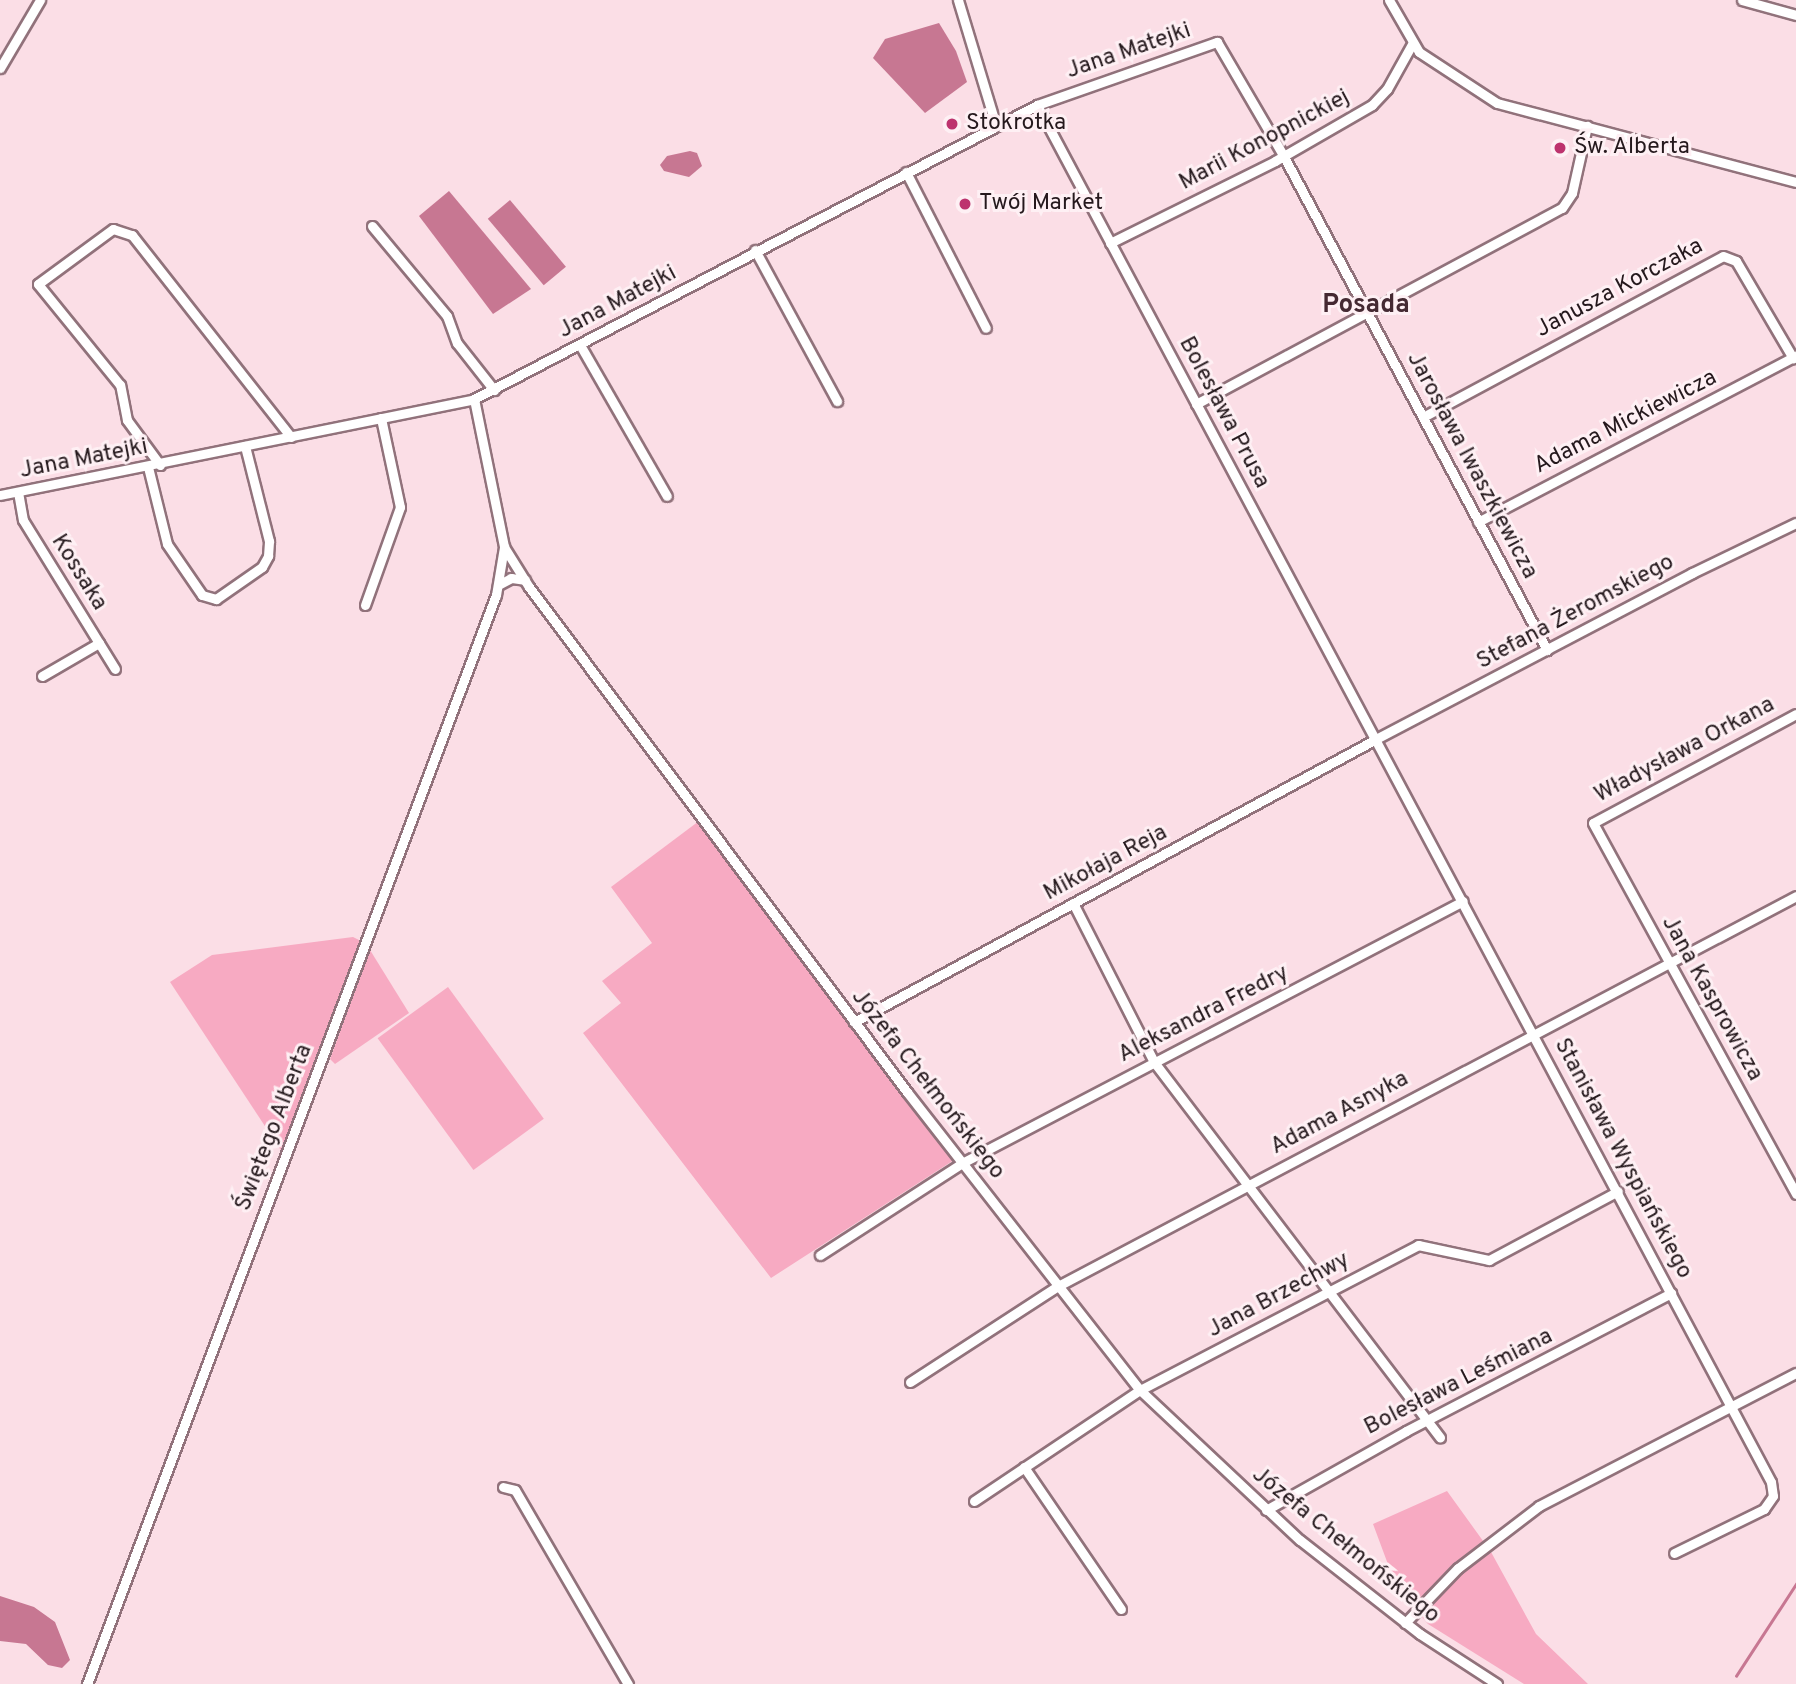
<!DOCTYPE html>
<meta charset="utf-8">
<style>
body{margin:0}
#map{position:relative;width:1796px;height:1684px;overflow:hidden;background:#fbdee6;font-family:Overpass,sans-serif}
div>[style]{position:absolute}
[style*='--x']{left:calc(var(--x)*1px);top:calc(var(--y)*1px);width:calc(var(--w)*1px);rotate:calc(var(--a)*1deg)}
.green>*{inset:0;background:#f7aac2;transform-origin:0 0}
.water>*{inset:0;background:#c77792;transform-origin:0 0}
.stream>*{height:2.5px;margin:-1.25px;padding:0 1.25px;transform-origin:1.25px;border-radius:1.25px;background:#c77792}
.roads{filter:drop-shadow(2px 0 #91727b) drop-shadow(-2px 0 #91727b) drop-shadow(0 2px #91727b) drop-shadow(0 -2px #91727b)}
.minor>*{height:9px;margin:-4.5px;padding:0 4.5px;transform-origin:4.5px;border-radius:4.5px;background:#fff}
.dots>*{width:19px;height:19px;translate:-50% -50%;box-sizing:border-box;border:4px solid #fef0f4;border-radius:50%}
span{translate:-50% -50%;white-space:nowrap;text-align:center;line-height:1.15;-webkit-text-stroke:6px #fef0f4;paint-order:stroke}
.street-label{font-size:23px;color:#25191d}
.poi-label{font-size:23px;color:#25191d}
.left{translate:0 -50%;text-align:left}
.quarter-label{font-size:26px;color:#452a33;font-weight:700}
</style>
<div id="map">
<div class="green">
<div style="clip-path:polygon(699px 821px,954px 1160px,771px 1278px,583px 1033px,621px 1003px,602px 981px,652px 943px,611px 887px)"></div>
<div style="clip-path:polygon(353px 937px,363px 942px,282px 1152px,170px 982px,212px 955px)"></div>
<div style="clip-path:polygon(370px 950px,409px 1013px,335px 1064px,330px 1059px)"></div>
<div style="left:448px;top:987px;width:163px;height:87px;rotate:54deg"></div>
<div style="clip-path:polygon(1447px 1491px,1491px 1552px,1536px 1634px,1588px 1684px,1524px 1684px,1428px 1624px,1417px 1612px,1389px 1567px,1373px 1524px)"></div>
</div>
<div class="water">
<div style="clip-path:polygon(939px 23px,956px 51px,967px 82px,925px 113px,873px 58px,885px 39px)"></div>
<div style="clip-path:polygon(690px 151px,697px 153px,702px 166px,689px 177px,664px 171px,660px 165px,667px 156px)"></div>
<div style="clip-path:polygon(449px 191px,531px 289px,493px 314px,419px 216px)"></div>
<div style="left:510px;top:200px;width:87px;height:29px;rotate:50deg"></div>
<div style="clip-path:polygon(0 1596px,34px 1607px,55px 1622px,70px 1660px,62px 1668px,48px 1665px,26px 1644px,0 1641px)"></div>
</div>
<div class="stream">
<div style="--x:1736;--y:1676;--w:110;--a:-56.9"></div>
</div>
<div class="roads">
<div class="minor">
<div style="--x:958;--y:0;--w:132;--a:73.2"></div>
<div style="--x:1389;--y:0;--w:60;--a:60"></div>
<div style="--x:1419;--y:52;--w:93;--a:33.2"></div>
<div style="--x:1497;--y:103;--w:309;--a:14.8"></div>
<div style="--x:1742;--y:0;--w:56;--a:15.5"></div>
<div style="--x:0;--y:68;--w:79;--a:-59.5"></div>
<div style="--x:1037;--y:105;--w:1560;--a:61.94"></div>
<div style="--x:1771;--y:1482;--w:14;--a:82"></div>
<div style="--x:1773;--y:1496;--w:16;--a:125"></div>
<div style="--x:1764;--y:1509;--w:100;--a:153.9"></div>
<div style="--x:906;--y:172;--w:175;--a:62.9"></div>
<div style="--x:372;--y:226;--w:117;--a:50.2"></div>
<div style="--x:447;--y:316;--w:29;--a:70"></div>
<div style="--x:457;--y:343;--w:60;--a:51.8"></div>
<div style="--x:1110;--y:243;--w:184;--a:-26.4"></div>
<div style="--x:1275;--y:161;--w:112;--a:-30"></div>
<div style="--x:1372;--y:105;--w:22;--a:-47"></div>
<div style="--x:1387;--y:89;--w:51;--a:-60.9"></div>
<div style="--x:755;--y:250;--w:172;--a:61.5"></div>
<div style="--x:580;--y:345;--w:174;--a:60.1"></div>
<div style="--x:474;--y:399;--w:151;--a:78.5"></div>
<div style="--x:504;--y:547;--w:47;--a:58"></div>
<div style="--x:529;--y:587;--w:631;--a:53.18"></div>
<div style="--x:907;--y:1092;--w:378;--a:52"></div>
<div style="--x:1140;--y:1390;--w:219;--a:43.2"></div>
<div style="--x:1300;--y:1540;--w:152;--a:38.1"></div>
<div style="--x:1420;--y:1634;--w:92;--a:33"></div>
<div style="--x:1196;--y:404;--w:415;--a:-28.2"></div>
<div style="--x:1562;--y:208;--w:18;--a:-56"></div>
<div style="--x:1572;--y:193;--w:69;--a:-77.4"></div>
<div style="--x:1423;--y:417;--w:340;--a:-28.2"></div>
<div style="--x:1723;--y:256;--w:14;--a:21"></div>
<div style="--x:1736;--y:261;--w:113;--a:59.6"></div>
<div style="--x:160;--y:465;--w:56;--a:-126.3"></div>
<div style="--x:127;--y:420;--w:36;--a:-101"></div>
<div style="--x:120;--y:385;--w:130;--a:-129.1"></div>
<div style="--x:38;--y:284;--w:93;--a:-36.3"></div>
<div style="--x:113;--y:229;--w:20;--a:18"></div>
<div style="--x:132;--y:235;--w:257;--a:51.8"></div>
<div style="--x:148;--y:467;--w:79;--a:76.1"></div>
<div style="--x:167;--y:544;--w:62;--a:55.5"></div>
<div style="--x:202;--y:595;--w:15;--a:16"></div>
<div style="--x:216;--y:599;--w:56;--a:-34.8"></div>
<div style="--x:262;--y:567;--w:13;--a:-61"></div>
<div style="--x:268;--y:556;--w:15;--a:-86"></div>
<div style="--x:269;--y:541;--w:98;--a:-104.2"></div>
<div style="--x:18;--y:492;--w:28;--a:80"></div>
<div style="--x:23;--y:520;--w:175;--a:58.3"></div>
<div style="--x:0;--y:495;--w:484;--a:-11.4"></div>
<div style="--x:474;--y:399;--w:635;--a:-27.57"></div>
<div style="--x:1037;--y:105;--w:191;--a:-19.3"></div>
<div style="--x:1217;--y:42;--w:131;--a:59.7"></div>
<div style="--x:1283;--y:155;--w:561;--a:61.93"></div>
<div style="--x:1478;--y:522;--w:359;--a:-27.6"></div>
<div style="--x:498;--y:585;--w:15;--a:-28"></div>
<div style="--x:511;--y:578;--w:14;--a:8"></div>
<div style="--x:365;--y:605;--w:104;--a:-70.3"></div>
<div style="--x:400;--y:507;--w:91;--a:-102.1"></div>
<div style="--x:42;--y:676;--w:66;--a:-30.1"></div>
<div style="--x:1796;--y:714;--w:230;--a:151.8"></div>
<div style="--x:1593;--y:823;--w:423;--a:61.3"></div>
<div style="--x:1073;--y:903;--w:178;--a:63"></div>
<div style="--x:1154;--y:1062;--w:472;--a:52.7"></div>
<div style="--x:854;--y:1022;--w:594;--a:-28.46"></div>
<div style="--x:1376;--y:739;--w:357;--a:-27.7"></div>
<div style="--x:1692;--y:573;--w:115;--a:-25.7"></div>
<div style="--x:820;--y:1255;--w:169;--a:-32.9"></div>
<div style="--x:962;--y:1163;--w:565;--a:-27.61"></div>
<div style="--x:910;--y:1382;--w:176;--a:-33"></div>
<div style="--x:1058;--y:1286;--w:835;--a:-27.85"></div>
<div style="--x:1024;--y:1467;--w:172;--a:55.7"></div>
<div style="--x:503;--y:1487;--w:12;--a:14"></div>
<div style="--x:515;--y:1490;--w:225;--a:59.8"></div>
<div style="--x:974;--y:1501;--w:200;--a:-33.8"></div>
<div style="--x:1140;--y:1390;--w:314;--a:-27.5"></div>
<div style="--x:1418;--y:1245;--w:73;--a:11.9"></div>
<div style="--x:1489;--y:1260;--w:146;--a:-28.1"></div>
<div style="--x:1266;--y:1510;--w:161;--a:-29.4"></div>
<div style="--x:1406;--y:1431;--w:299;--a:-27.5"></div>
<div style="--x:1405;--y:1623;--w:76;--a:-46.1"></div>
<div style="--x:1458;--y:1568;--w:102;--a:-37.4"></div>
<div style="--x:1539;--y:1506;--w:289;--a:-27.4"></div>
<div style="--x:87;--y:1684;--w:1163;--a:-69.42"></div>
<div style="--x:496;--y:595;--w:49;--a:-80.5"></div>
</div>
</div>
<div class="dots">
<div style="left:952px;top:124px;background:#bd336e"></div>
<div style="left:1560px;top:148px;background:#bd336e"></div>
<div style="left:965px;top:204px;background:#bd336e"></div>
</div>
<div class="street-label">
<span style="left:1129px;top:52px;rotate:-19deg">Jana Matejki</span>
<span style="left:1265px;top:141px;rotate:-28deg">Marii Konopnickiej</span>
<span style="left:1620px;top:289px;rotate:-28deg">Janusza Korczaka</span>
<span style="left:618px;top:303px;rotate:-28deg">Jana Matejki</span>
<span style="left:1223px;top:413px;rotate:62deg">Bolesława Prusa</span>
<span style="left:1626px;top:423px;rotate:-27deg">Adama Mickiewicza</span>
<span style="left:84px;top:460px;rotate:-11deg">Jana Matejki</span>
<span style="left:1471px;top:466px;rotate:62deg">Jarosława Iwaszkiewicza</span>
<span style="left:78px;top:573px;rotate:58deg">Kossaka</span>
<span style="left:1576px;top:613px;rotate:-28deg">Stefana Żeromskiego</span>
<span style="left:1685px;top:751px;rotate:-28deg">Władysława Orkana</span>
<span style="left:1106px;top:864px;rotate:-28deg">Mikołaja Reja</span>
<span style="left:1711px;top:999px;rotate:61deg">Jana Kasprowicza</span>
<span style="left:1204px;top:1015px;rotate:-27deg">Aleksandra Fredry</span>
<span style="left:927px;top:1085px;rotate:52deg">Józefa Chełmońskiego</span>
<span style="left:1340px;top:1114px;rotate:-28deg">Adama Asnyka</span>
<span style="left:275px;top:1128px;rotate:-69deg">Świętego Alberta</span>
<span style="left:1622px;top:1159px;rotate:62deg">Stanisława Wyspiańskiego</span>
<span style="left:1279px;top:1296px;rotate:-28deg">Jana Brzechwy</span>
<span style="left:1459px;top:1383px;rotate:-27deg">Bolesława Leśmiana</span>
<span style="left:1345px;top:1546px;rotate:39deg">Józefa Chełmońskiego</span>
</div>
<div class="poi-label">
<span class="left" style="left:966px;top:124px">Stokrotka</span>
<span class="left" style="left:1574px;top:148px">Św. Alberta</span>
<span class="left" style="left:979px;top:204px">Twój Market</span>
</div>
<div class="quarter-label">
<span style="left:1366px;top:306px">Posada</span>
</div>
</div>
